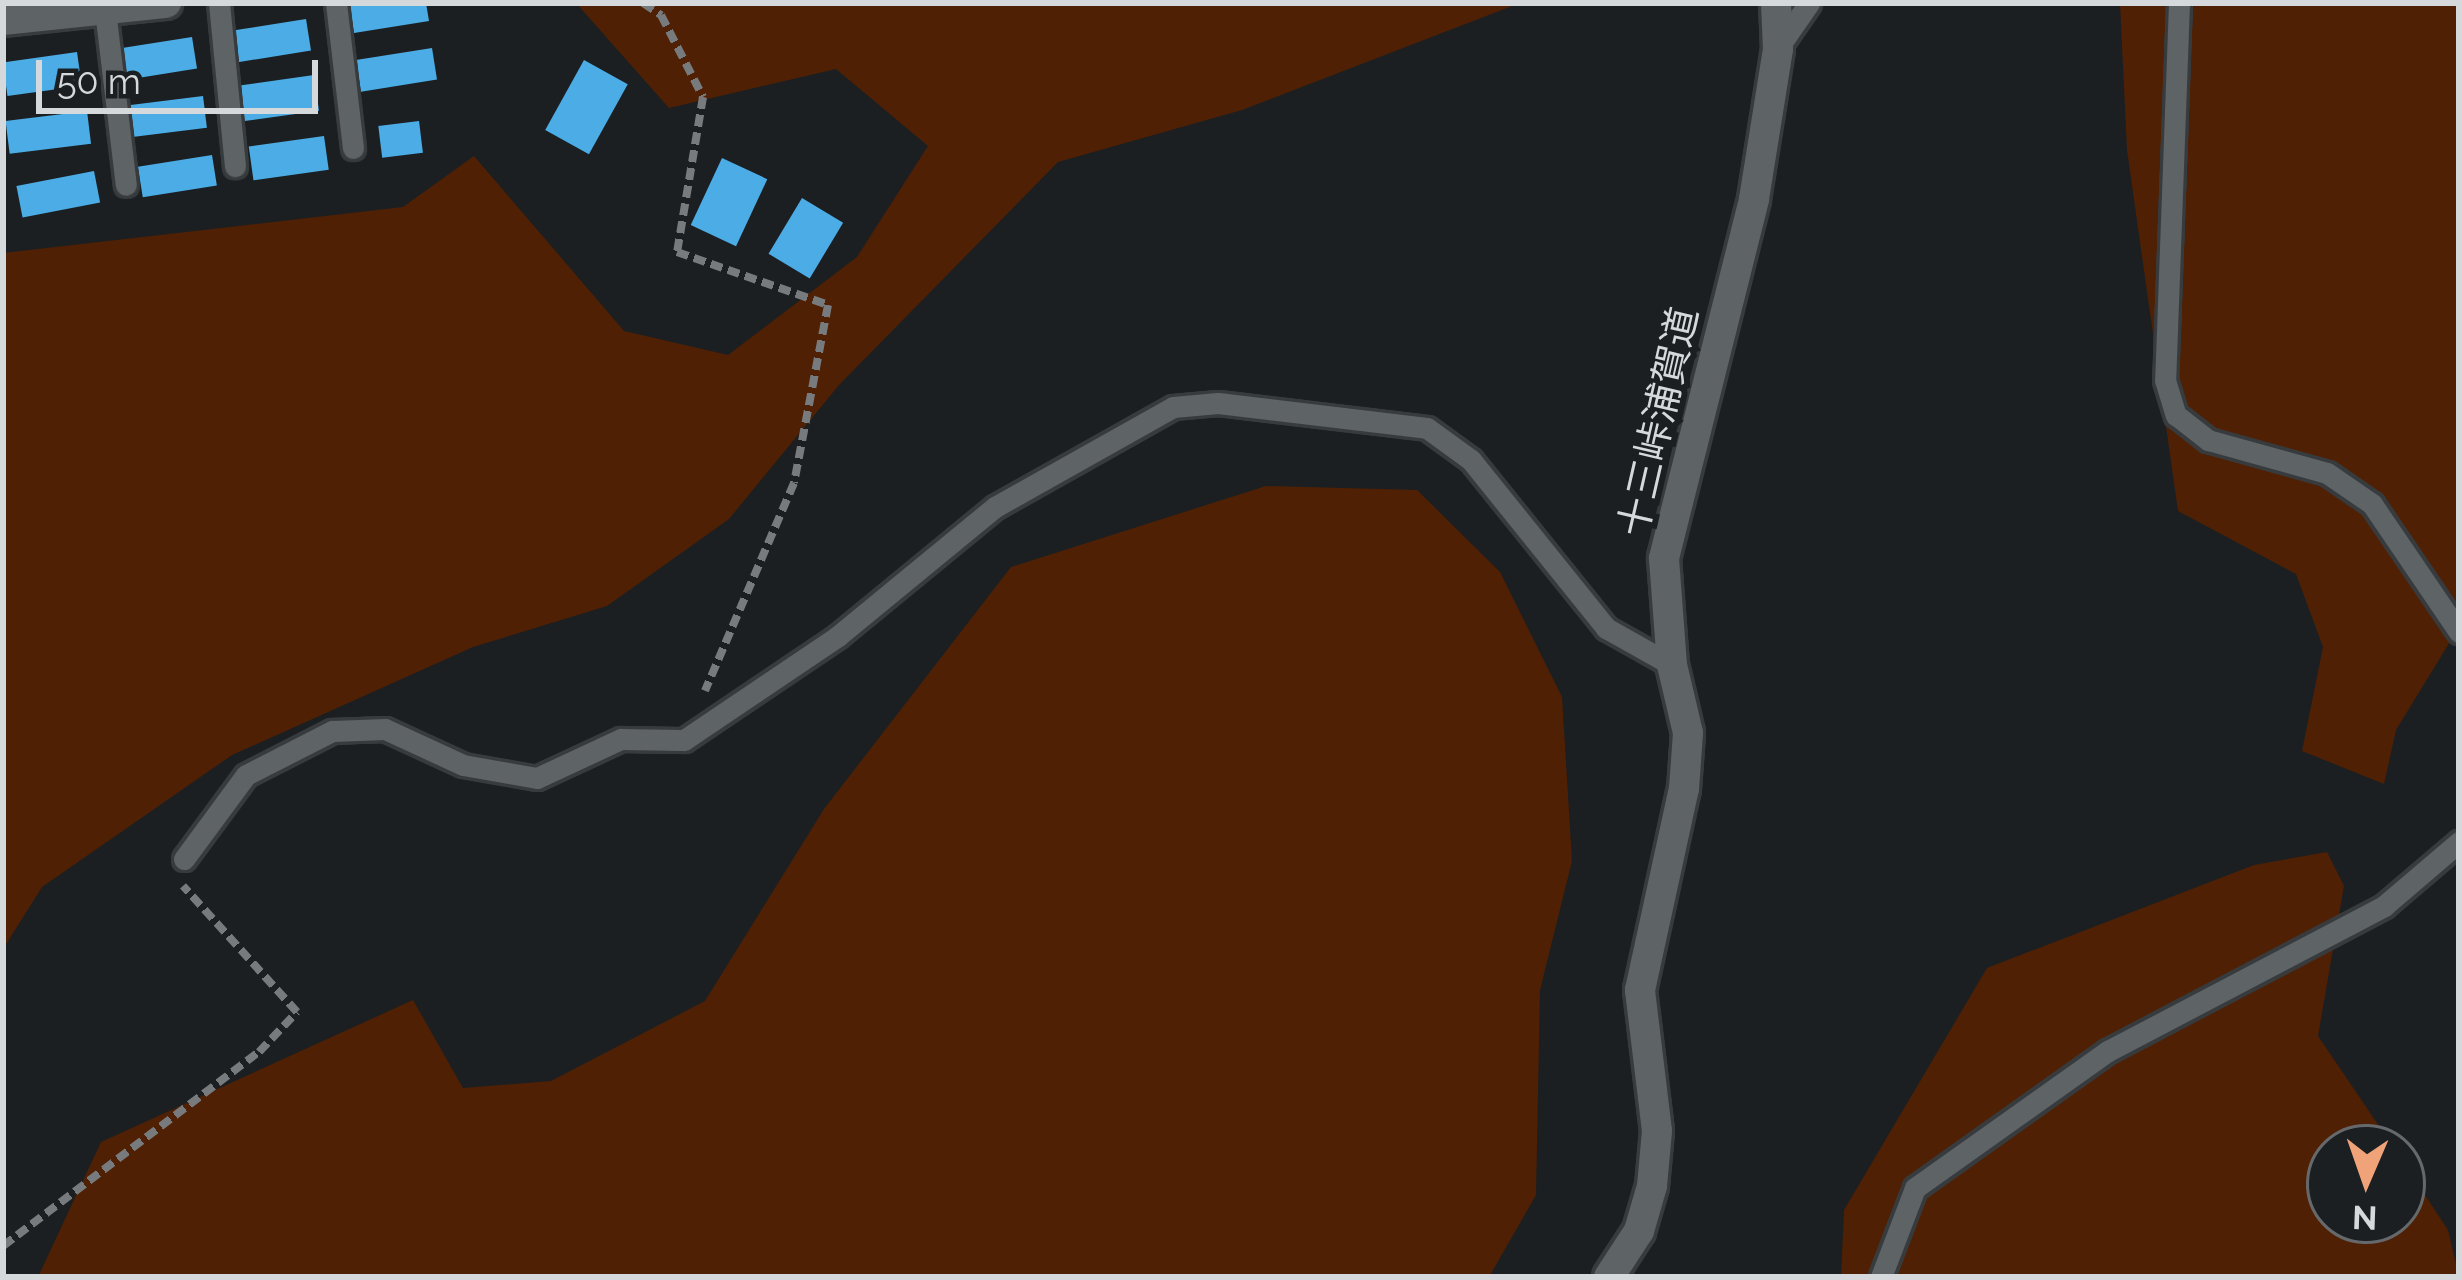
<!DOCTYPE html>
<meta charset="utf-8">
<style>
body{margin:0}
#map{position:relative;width:2462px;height:1280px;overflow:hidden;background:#1b1f22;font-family:Raleway,"Noto Sans JP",sans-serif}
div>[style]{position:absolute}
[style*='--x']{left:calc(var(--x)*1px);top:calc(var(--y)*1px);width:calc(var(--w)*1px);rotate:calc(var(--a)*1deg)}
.green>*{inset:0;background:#4f2003}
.building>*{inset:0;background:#4cade6;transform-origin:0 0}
.path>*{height:8px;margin-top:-4px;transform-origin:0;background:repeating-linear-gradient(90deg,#787b7e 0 12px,transparent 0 18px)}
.roads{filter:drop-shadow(3px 0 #383b3d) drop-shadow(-3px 0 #383b3d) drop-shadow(0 3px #383b3d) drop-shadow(0 -3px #383b3d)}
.lane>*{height:21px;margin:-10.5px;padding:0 10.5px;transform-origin:10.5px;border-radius:10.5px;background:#5e6366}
.street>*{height:30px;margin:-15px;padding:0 15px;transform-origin:15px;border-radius:15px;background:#5e6366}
span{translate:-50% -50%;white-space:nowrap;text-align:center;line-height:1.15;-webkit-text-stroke:12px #1b1f22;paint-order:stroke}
.street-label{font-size:39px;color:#d6d9db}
.frame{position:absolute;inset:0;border:6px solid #d6d9db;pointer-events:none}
.north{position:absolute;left:2306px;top:1124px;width:120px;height:120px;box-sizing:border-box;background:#1b1f22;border:3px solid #66696c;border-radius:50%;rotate:182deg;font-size:33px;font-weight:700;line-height:48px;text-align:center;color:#d6d9db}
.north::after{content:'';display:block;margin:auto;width:42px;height:54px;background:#f0a279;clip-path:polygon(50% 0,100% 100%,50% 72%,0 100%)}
.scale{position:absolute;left:36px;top:60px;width:282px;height:54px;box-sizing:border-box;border:6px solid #d6d9db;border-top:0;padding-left:15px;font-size:36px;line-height:42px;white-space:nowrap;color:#d6d9db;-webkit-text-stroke:9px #1b1f22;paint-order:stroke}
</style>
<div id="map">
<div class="green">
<div style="clip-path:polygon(576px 3px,1520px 3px,1242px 110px,1058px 162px,839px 385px,729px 519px,607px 606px,473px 647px,232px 755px,42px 887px,3px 949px,3px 253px,403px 207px,474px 156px,624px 331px,728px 355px,857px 257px,928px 146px,836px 69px,669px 108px)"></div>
<div style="clip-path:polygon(2120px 3px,2459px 3px,2459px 627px,2396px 730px,2384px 784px,2302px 751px,2323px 647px,2296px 574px,2178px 511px,2127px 150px)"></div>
<div style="clip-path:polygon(1266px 486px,1417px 490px,1500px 572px,1562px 697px,1572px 861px,1540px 990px,1536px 1195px,1489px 1277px,38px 1277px,101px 1142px,413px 1000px,463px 1088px,551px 1081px,705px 1001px,824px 809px,1011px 567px)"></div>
<div style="clip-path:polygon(2327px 852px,2344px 886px,2318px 1036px,2394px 1148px,2330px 1148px,2330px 1220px,2402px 1220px,2402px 1160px,2448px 1230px,2459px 1277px,1841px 1277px,1844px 1210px,1987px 968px,2254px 865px)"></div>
</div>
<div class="building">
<div style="clip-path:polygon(349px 3px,426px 3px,429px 21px,354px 33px)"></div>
<div style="left:306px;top:19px;width:32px;height:74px;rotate:81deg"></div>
<div style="left:192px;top:37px;width:32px;height:74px;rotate:81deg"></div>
<div style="left:432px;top:48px;width:32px;height:77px;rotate:81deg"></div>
<div style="left:77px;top:52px;width:34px;height:75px;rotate:82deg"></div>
<div style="left:584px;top:60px;width:50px;height:80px;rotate:29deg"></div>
<div style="left:314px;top:75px;width:36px;height:77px;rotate:82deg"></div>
<div style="left:203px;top:96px;width:32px;height:77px;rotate:83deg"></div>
<div style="left:87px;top:111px;width:33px;height:82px;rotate:83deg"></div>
<div style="left:419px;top:121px;width:32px;height:41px;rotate:83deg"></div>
<div style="left:324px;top:136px;width:34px;height:76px;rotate:82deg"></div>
<div style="left:212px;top:155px;width:31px;height:75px;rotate:81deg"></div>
<div style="left:722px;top:158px;width:50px;height:74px;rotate:25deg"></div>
<div style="left:94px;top:171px;width:32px;height:79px;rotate:79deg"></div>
<div style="left:802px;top:198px;width:48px;height:65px;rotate:31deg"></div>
</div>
<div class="path">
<div style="--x:643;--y:3;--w:22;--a:34"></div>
<div style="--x:661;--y:15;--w:92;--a:62.9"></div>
<div style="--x:703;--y:97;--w:157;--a:99.5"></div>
<div style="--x:677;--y:252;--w:160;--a:19.3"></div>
<div style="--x:828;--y:305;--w:181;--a:100.8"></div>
<div style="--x:794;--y:483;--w:226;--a:113.2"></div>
<div style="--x:3;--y:1246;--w:321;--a:-37.2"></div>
<div style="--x:259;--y:1052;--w:55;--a:-46.5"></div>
<div style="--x:297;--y:1012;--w:170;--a:-132.1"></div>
</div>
<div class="roads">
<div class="lane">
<div style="--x:219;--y:3;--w:164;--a:84.4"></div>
<div style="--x:336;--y:3;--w:146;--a:83.3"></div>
<div style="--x:2179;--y:3;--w:377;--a:92.1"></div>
<div style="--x:2165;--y:380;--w:37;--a:73"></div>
<div style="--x:2176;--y:415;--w:41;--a:38"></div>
<div style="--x:2208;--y:440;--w:123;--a:15.5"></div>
<div style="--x:2327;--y:473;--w:55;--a:34.6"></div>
<div style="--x:2372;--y:504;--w:155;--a:55.8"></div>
<div style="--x:105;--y:10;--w:176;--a:83.2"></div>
<div style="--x:1778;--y:48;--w:55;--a:-55.4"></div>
<div style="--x:184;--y:859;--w:104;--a:-53.6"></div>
<div style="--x:246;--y:775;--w:97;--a:-27.1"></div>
<div style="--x:332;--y:731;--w:53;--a:-2.2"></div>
<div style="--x:385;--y:729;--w:86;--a:24.8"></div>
<div style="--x:463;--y:765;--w:75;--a:10"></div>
<div style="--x:537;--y:778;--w:93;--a:-24.9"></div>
<div style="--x:621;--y:739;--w:63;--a:0.9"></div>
<div style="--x:684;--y:740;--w:186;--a:-34"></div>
<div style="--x:838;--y:636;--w:203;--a:-39.4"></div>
<div style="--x:995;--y:507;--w:204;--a:-29.3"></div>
<div style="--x:1173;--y:407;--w:45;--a:-5.1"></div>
<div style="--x:1218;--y:403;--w:210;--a:6.8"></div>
<div style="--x:1427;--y:428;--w:54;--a:36"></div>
<div style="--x:1471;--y:460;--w:216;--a:51.2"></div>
<div style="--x:1606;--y:628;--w:76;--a:29.3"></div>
<div style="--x:1881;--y:1277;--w:95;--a:-69.1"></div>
<div style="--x:1915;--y:1188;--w:237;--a:-35.4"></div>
<div style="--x:2108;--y:1051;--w:312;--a:-27.7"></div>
<div style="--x:2384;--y:906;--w:99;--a:-40.5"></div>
</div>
<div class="street">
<div style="--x:3;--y:20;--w:164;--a:-6"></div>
<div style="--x:1609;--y:1277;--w:55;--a:-56.9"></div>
<div style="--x:1639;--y:1231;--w:47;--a:-73.9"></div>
<div style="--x:1652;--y:1186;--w:55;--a:-84.8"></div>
<div style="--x:1657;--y:1131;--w:142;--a:-96.9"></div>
<div style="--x:1640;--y:990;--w:206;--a:-77.7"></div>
<div style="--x:1684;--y:789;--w:56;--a:-85.9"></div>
<div style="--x:1688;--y:733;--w:70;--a:-103.2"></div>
<div style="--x:1672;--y:665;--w:107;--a:-94.3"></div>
<div style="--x:1664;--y:558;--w:370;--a:-75.9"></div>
<div style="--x:1754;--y:199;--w:152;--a:-80.9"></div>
<div style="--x:1778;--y:49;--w:46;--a:-92.5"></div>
</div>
</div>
<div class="street-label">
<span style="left:1658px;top:422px;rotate:-77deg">十三峠浦賀道</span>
</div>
<div class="frame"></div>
<div class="north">N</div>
<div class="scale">50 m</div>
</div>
